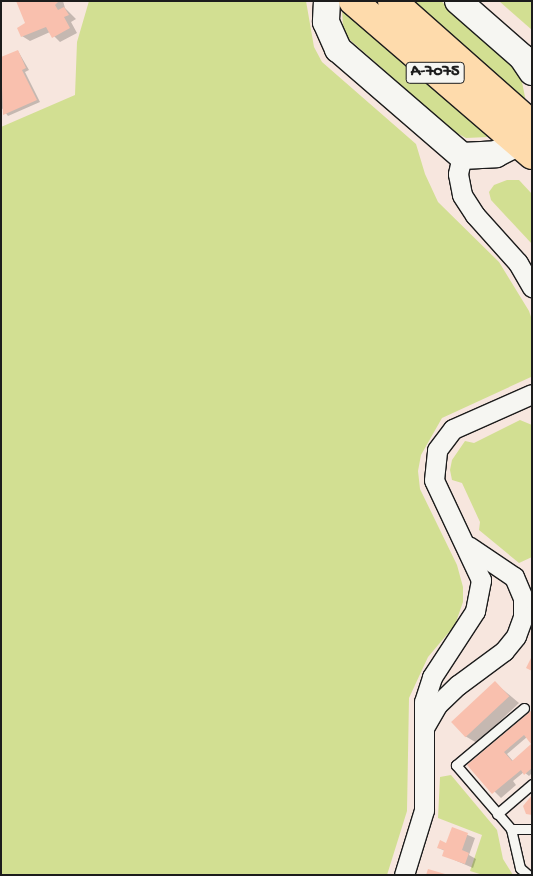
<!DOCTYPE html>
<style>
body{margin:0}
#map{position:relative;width:533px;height:876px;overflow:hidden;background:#f7e6de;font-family:"Gochi Hand",sans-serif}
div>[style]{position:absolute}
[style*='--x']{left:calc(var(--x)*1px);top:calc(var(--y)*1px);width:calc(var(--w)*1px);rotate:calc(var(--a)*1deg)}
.green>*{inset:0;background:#d2df92}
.shadow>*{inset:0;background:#0003}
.building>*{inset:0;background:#f9c0ae;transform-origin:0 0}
.roads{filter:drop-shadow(1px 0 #1c1c1c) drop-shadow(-1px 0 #1c1c1c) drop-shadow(0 1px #1c1c1c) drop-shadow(0 -1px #1c1c1c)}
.lane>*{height:9px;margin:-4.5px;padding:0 4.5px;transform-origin:4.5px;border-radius:4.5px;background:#f6f6f2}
.street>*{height:19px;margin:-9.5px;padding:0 9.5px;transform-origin:9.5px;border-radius:9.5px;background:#f6f6f2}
.secondary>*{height:26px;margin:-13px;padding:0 13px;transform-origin:13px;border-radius:13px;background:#f6f6f2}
.primary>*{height:28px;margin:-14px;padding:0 14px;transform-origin:14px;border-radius:14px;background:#fedbac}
span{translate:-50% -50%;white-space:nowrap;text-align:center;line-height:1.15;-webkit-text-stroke:4px #f6f6f2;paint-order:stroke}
.shield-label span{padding:1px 4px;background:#f6f6f2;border:1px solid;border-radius:4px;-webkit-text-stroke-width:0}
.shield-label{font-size:16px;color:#1c1c1c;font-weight:700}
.frame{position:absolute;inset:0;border:2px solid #1c1c1c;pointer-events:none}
</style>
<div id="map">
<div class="green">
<div style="clip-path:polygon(89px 1px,306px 1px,314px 47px,322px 62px,416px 144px,425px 174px,438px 202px,499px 262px,529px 311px,532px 320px,531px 377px,442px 418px,421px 455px,418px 471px,420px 489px,457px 565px,463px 587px,463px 602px,455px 625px,428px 657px,409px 698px,407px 811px,387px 875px,1px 875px,1px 127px,75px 95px,77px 42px)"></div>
<div style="clip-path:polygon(411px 1px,441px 1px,514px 65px,521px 77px,526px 102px)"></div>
<div style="clip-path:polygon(499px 1px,532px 1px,532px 30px)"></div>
<div style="clip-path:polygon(342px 8px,488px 137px,466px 138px,453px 131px,349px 39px,343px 28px)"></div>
<div style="clip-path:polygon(507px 180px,519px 180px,532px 194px,532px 244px,491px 200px,489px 192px,494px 185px)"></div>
<div style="clip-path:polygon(520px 420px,532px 425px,532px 557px,519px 563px,479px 530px,480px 522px,462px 483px,452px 480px,450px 470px,452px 460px,465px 441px,474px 443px)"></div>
<div style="clip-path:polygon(451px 775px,497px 830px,503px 859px,513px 875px,483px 875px,470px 871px,482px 835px,438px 818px,440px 777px)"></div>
</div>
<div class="shadow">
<div style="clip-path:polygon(17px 1px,63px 1px,65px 8px,76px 19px,71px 22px,77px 33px,60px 42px,50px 32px,30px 41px,22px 36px,27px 24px)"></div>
<div style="clip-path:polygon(18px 51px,29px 70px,25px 72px,40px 102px,8px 116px,1px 107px,1px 58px)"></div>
<div style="clip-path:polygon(495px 683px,519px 703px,477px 743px,465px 736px)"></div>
<div style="clip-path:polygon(532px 712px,527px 737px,507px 754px,513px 761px,532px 746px,532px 773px,529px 776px,524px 772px,513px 781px,516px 785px,501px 798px,469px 766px)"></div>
<div style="clip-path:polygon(453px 829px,475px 838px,469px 855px,476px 859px,473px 868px,443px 855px,445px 851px,439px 848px,447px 844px)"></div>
</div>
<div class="building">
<div style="clip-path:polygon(16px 1px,59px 1px,55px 5px,58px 10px,64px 7px,69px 15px,64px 17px,70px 28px,52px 38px,46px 27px,21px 37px,17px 28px,25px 23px)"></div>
<div style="clip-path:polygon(18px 50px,26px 68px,22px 70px,37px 100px,3px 115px,1px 57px)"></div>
<div style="clip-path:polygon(532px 656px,532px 671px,526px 668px)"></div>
<div style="left:495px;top:681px;width:21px;height:60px;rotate:47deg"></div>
<div style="clip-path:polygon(evenodd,532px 710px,532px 768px,524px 775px,521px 770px,492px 794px,467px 765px,532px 710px,524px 735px,531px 744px,512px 761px,504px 752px,524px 735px)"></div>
<div style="clip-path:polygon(532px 795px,532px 815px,526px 814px,523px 806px)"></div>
<div style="clip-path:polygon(452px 827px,468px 833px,462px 850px,469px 853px,465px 864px,442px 856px,444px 850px,437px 848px,440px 840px,446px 843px)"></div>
<div style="clip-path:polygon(428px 869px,445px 874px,445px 875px,426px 875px)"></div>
</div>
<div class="roads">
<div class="lane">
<div style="--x:524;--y:708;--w:89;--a:140"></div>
<div style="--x:456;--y:765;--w:84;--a:49.3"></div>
<div style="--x:511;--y:829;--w:40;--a:77"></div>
<div style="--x:520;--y:868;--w:11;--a:41"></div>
<div style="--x:497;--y:814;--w:46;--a:-40.6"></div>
<div style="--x:511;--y:829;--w:21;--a:0"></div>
</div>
<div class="street">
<div style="--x:462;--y:156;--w:18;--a:103"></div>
<div style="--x:458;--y:174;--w:21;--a:79"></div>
<div style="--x:462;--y:195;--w:24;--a:57"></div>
<div style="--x:475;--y:215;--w:64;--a:48.1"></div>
<div style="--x:518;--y:263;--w:28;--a:60"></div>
<div style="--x:425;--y:726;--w:24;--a:-60"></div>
<div style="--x:437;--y:705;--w:29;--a:-44"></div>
<div style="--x:458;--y:685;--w:57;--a:-36.5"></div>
<div style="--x:504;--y:651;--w:19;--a:-51"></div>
<div style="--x:516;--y:636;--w:20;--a:-70"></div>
<div style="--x:523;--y:617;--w:19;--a:-90"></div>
<div style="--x:523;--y:598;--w:23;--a:-113"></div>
<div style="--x:514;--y:577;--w:55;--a:-146"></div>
<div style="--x:404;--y:875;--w:68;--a:-72.9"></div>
<div style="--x:424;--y:810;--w:108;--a:-90"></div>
<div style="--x:424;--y:702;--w:26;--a:-72"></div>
<div style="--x:432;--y:677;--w:79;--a:-56.9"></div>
<div style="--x:475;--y:611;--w:32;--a:-79"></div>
<div style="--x:481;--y:580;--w:110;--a:-115.2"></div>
<div style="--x:434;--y:480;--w:30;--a:-84"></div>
<div style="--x:437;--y:450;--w:26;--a:-53"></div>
<div style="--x:453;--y:429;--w:86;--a:-23.9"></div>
</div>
<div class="secondary">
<div style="--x:327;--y:1;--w:21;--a:93"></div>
<div style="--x:326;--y:22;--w:30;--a:66"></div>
<div style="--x:338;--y:49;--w:164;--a:40.8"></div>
<div style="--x:462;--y:156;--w:34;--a:-3"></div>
<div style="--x:496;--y:154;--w:22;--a:-27"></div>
<div style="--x:516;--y:144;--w:23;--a:-47"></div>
<div style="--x:458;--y:1;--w:85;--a:41.2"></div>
<div style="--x:522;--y:57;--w:18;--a:56"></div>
</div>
<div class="primary">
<div style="--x:353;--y:1;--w:236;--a:40.7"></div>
<div style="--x:392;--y:1;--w:187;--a:41.5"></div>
</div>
</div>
<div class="shield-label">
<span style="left:435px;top:73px">A-7075</span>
</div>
<div class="frame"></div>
</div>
